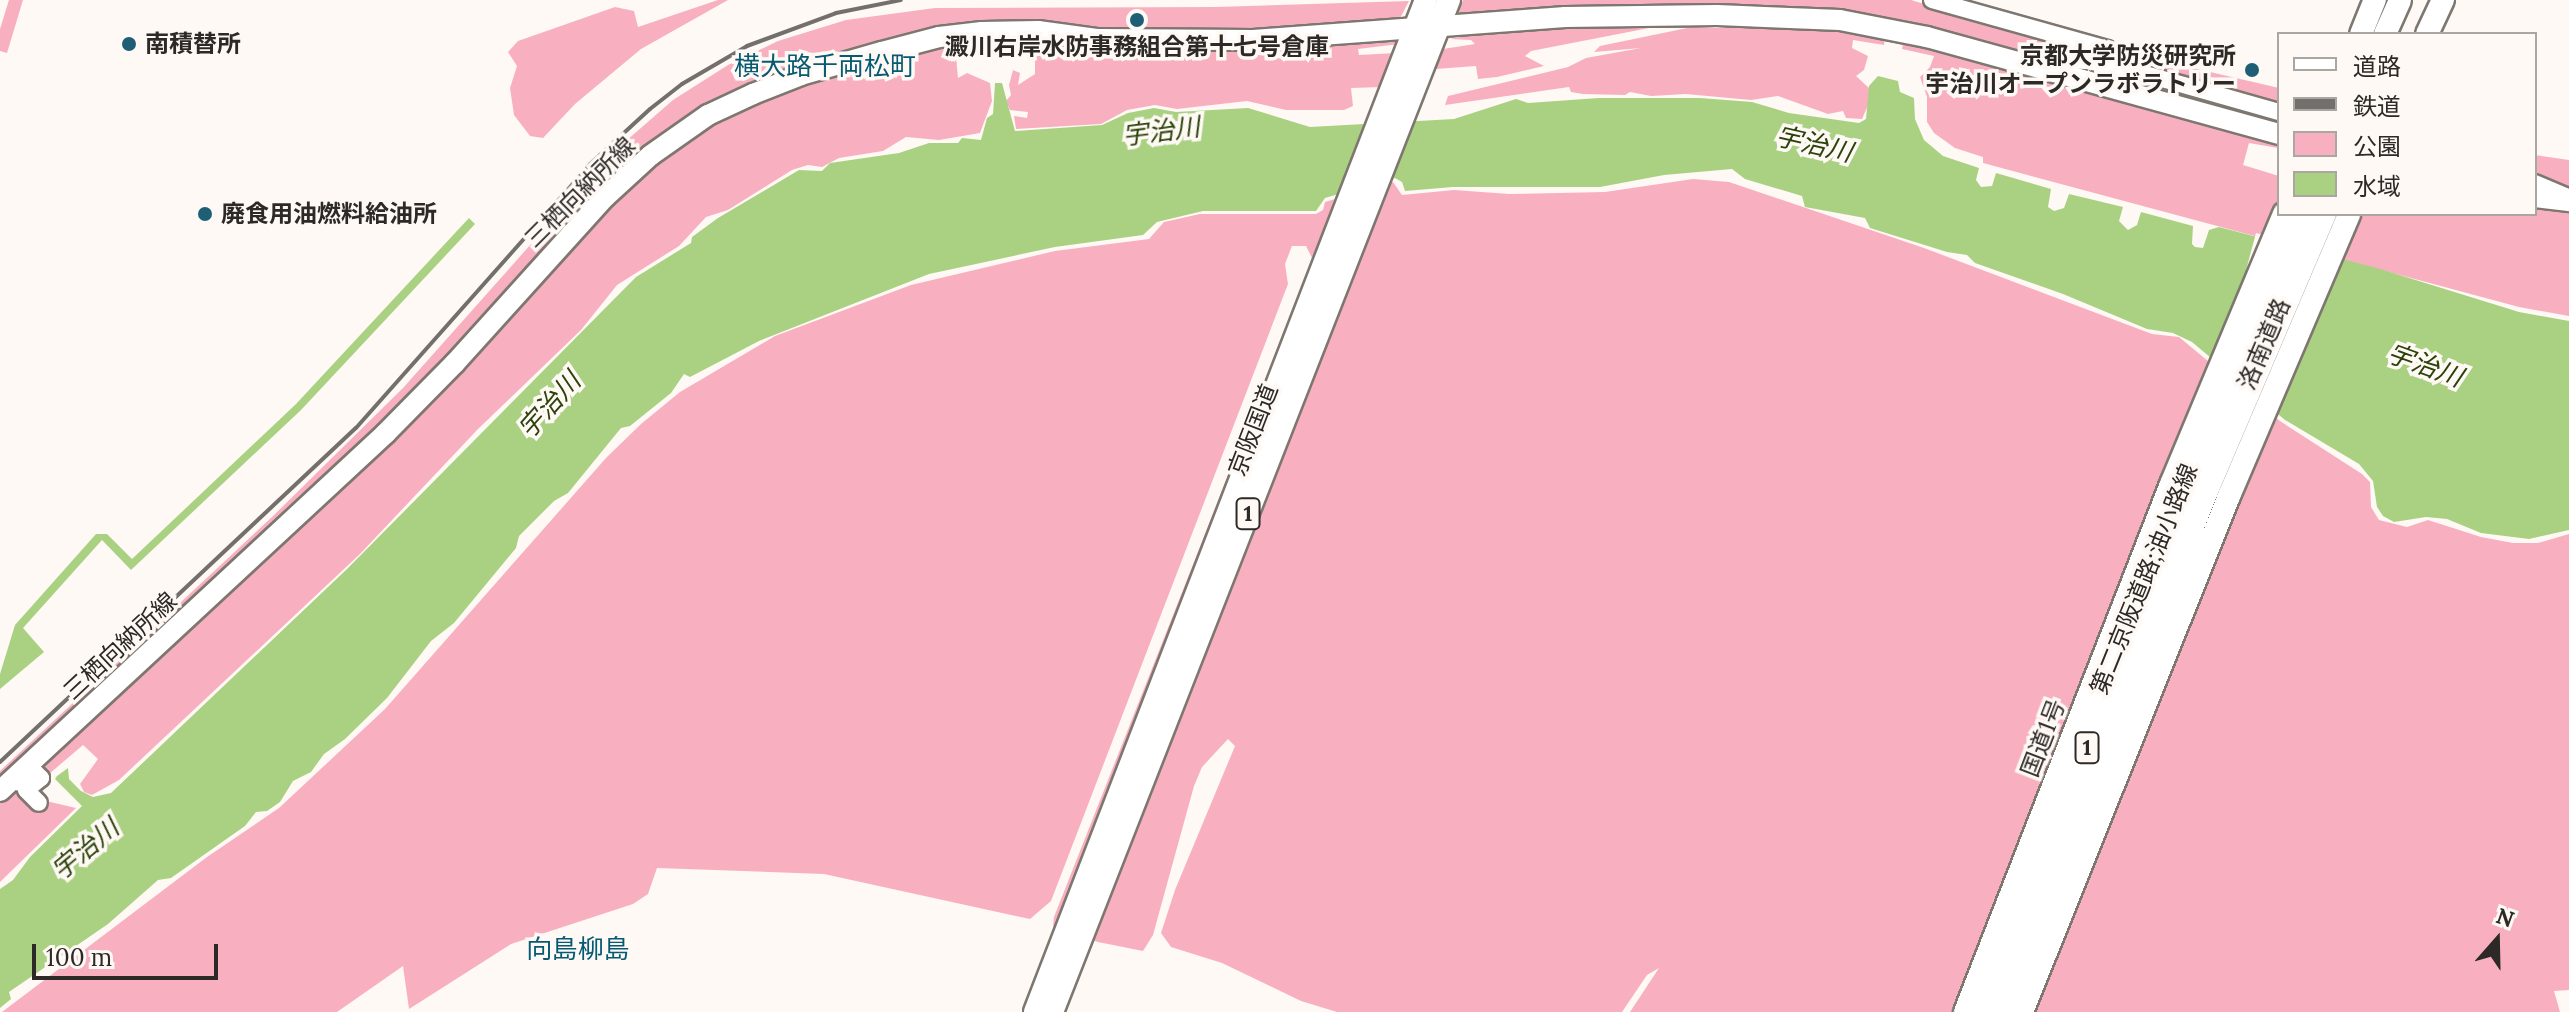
<!DOCTYPE html>
<meta charset="utf-8">
<style>
body{margin:0}
#map{position:relative;width:2569px;height:1012px;overflow:hidden;background:#fef9f5;font-family:Lora,"Noto Sans JP",serif}
div>[style]{position:absolute}
[style*='--x']{left:calc(var(--x)*1px);top:calc(var(--y)*1px);width:calc(var(--w)*1px);rotate:calc(var(--a)*1deg)}
.green>*{inset:0;background:#f8b0c0}
.water>*{inset:0;background:#aad182}
.pier>*{inset:0;background:#fef9f5;transform-origin:0 0}
.roads{filter:drop-shadow(2px 0 #7e7770) drop-shadow(-2px 0 #7e7770) drop-shadow(0 2px #7e7770) drop-shadow(0 -2px #7e7770)}
.minor>*{height:16px;margin:-8px;padding:0 8px;transform-origin:8px;border-radius:8px;background:#fff}
.major>*{height:20px;margin:-10px;padding:0 10px;transform-origin:10px;border-radius:10px;background:#fff}
.highway>*{height:22px;margin:-11px;padding:0 11px;transform-origin:11px;border-radius:11px;background:#fff}
.rail>*{height:4px;margin:-2px;padding:0 2px;transform-origin:2px;border-radius:2px;background:#736f6c}
.dots>*{width:22px;height:22px;translate:-50% -50%;box-sizing:border-box;border:4px solid #fef9f5;border-radius:50%}
span{translate:-50% -50%;white-space:nowrap;text-align:center;line-height:1.15;-webkit-text-stroke:7px #fef9f5;paint-order:stroke}
.shield-label span{padding:2px 6px;background:#fef9f5;border:2px solid;border-radius:6px;-webkit-text-stroke-width:0}
.shield-label{font-size:22px;color:#2c2926;font-weight:700}
.poi-label{font-size:24px;color:#2c2926;font-weight:700}
.left{translate:0 -50%;text-align:left}
.right{translate:-100% -50%;text-align:right}
.street-label{font-size:24px;color:#2c2926}
.neighbourhood-label{font-size:26px;color:#065a72}
.water-label{font-size:26px;color:#2b430a;font-style:italic}
.legend{position:absolute;left:2277px;top:32px;width:260px;height:184px;box-sizing:border-box;background:#fef9f5;border:2px solid #aaa6a2;margin:0;padding:10px 14px;list-style:none;font-size:24px;color:#2c2926}
.legend li{display:flex;align-items:center;gap:16px;height:40px}
.legend b{width:40px;border:2px solid #aaa6a2}
.north{position:absolute;left:2457px;top:900px;width:80px;height:80px;-webkit-text-stroke:6px #fef9f5;paint-order:stroke;rotate:20deg;font-size:22px;font-weight:700;line-height:32px;text-align:center;color:#2c2926}
.north::after{content:'';display:block;margin:auto;width:28px;height:36px;background:#2c2926;clip-path:polygon(50% 0,100% 100%,50% 72%,0 100%)}
.scale{position:absolute;left:32px;top:944px;width:186px;height:36px;box-sizing:border-box;border:4px solid #2c2926;border-top:0;padding-left:10px;font-size:24px;line-height:28px;white-space:nowrap;color:#2c2926;-webkit-text-stroke:6px #fef9f5;paint-order:stroke}
</style>
<div id="map">
<div class="green">
<div style="clip-path:polygon(9px 0,23px 0,7px 53px,0 51px,0 29px)"></div>
<div style="clip-path:polygon(718px 0,728px 0,641px 49px,575px 104px,543px 138px,530px 136px,514px 115px,510px 88px,517px 66px,508px 52px,518px 41px,615px 7px,634px 11px,638px 27px)"></div>
<div style="clip-path:polygon(1463px 0,1911px 0,2099px 57px,2003px 49px,1812px 9px,1776px 7px,1766px 12px,1467px 19px,1458px 11px)"></div>
<div style="clip-path:polygon(1409px 1px,1398px 22px,1240px 34px,999px 26px,715px 103px,533px 267px,305px 502px,0 784px,0 771px,272px 517px,403px 388px,611px 154px,673px 100px,728px 65px,778px 41px,846px 20px,935px 8px,1216px 7px)"></div>
<div style="clip-path:polygon(1728px 19px,1809px 23px,1885px 37px,1884px 45px,1853px 40px,1852px 48px,1868px 56px,1864px 70px,1856px 76px,1869px 88px,1869px 103px,1862px 119px,1846px 118px,1843px 111px,1828px 114px,1778px 96px,1751px 100px,1686px 94px,1651px 96px,1630px 92px,1625px 95px,1583px 94px,1571px 92px,1569px 87px,1445px 105px,1448px 96px,1568px 67px,1586px 58px,1641px 48px,1594px 52px,1600px 46px,1692px 27px,1726px 28px)"></div>
<div style="clip-path:polygon(1680px 22px,1531px 51px,1525px 56px,1544px 66px,1497px 77px,1478px 79px,1476px 66px,1436px 69px,1443px 49px,1475px 44px,1471px 40px,1450px 39px,1470px 35px,1530px 27px)"></div>
<div style="clip-path:polygon(988px 36px,989px 43px,955px 46px,958px 78px,967px 73px,990px 83px,992px 101px,980px 133px,939px 140px,906px 137px,883px 151px,839px 158px,822px 167px,808px 165px,792px 170px,728px 210px,706px 217px,679px 246px,617px 285px,581px 330px,478px 429px,360px 554px,119px 780px,92px 795px,84px 792px,80px 784px,98px 759px,83px 745px,49px 774px,42px 762px,265px 560px,430px 399px,625px 191px,669px 155px,712px 126px,800px 84px,879px 58px)"></div>
<div style="clip-path:polygon(999px 36px,1074px 46px,1085px 55px,1124px 50px,1228px 52px,1362px 42px,1396px 41px,1395px 44px,1399px 44px,1358px 49px,1359px 55px,1396px 53px,1383px 87px,1351px 88px,1353px 106px,1344px 110px,1286px 110px,1247px 101px,1177px 109px,1155px 105px,1127px 110px,1101px 124px,1016px 129px,1014px 116px,1027px 118px,1028px 112px,1010px 110px,1006px 101px,1011px 95px,1009px 85px,1013px 70px,1020px 73px,1018px 85px,1035px 74px,1035px 42px,999px 43px)"></div>
<div style="clip-path:polygon(1904px 40px,2279px 141px,2278px 148px,2249px 143px,2243px 165px,2279px 176px,2279px 214px,2535px 214px,2535px 200px,2569px 204px,2569px 316px,2519px 307px,1983px 163px,1983px 157px,1955px 148px,1934px 133px,1927px 122px,1927px 97px,1920px 77px,1930px 67px,1934px 56px,1902px 49px)"></div>
<div style="clip-path:polygon(2137px 55px,2279px 88px,2279px 108px,2180px 80px)"></div>
<div style="clip-path:polygon(2052px 64px,2116px 72px,2279px 118px,2279px 129px)"></div>
<div style="clip-path:polygon(2535px 155px,2569px 160px,2569px 188px,2535px 178px)"></div>
<div style="clip-path:polygon(1693px 179px,1729px 182px,1924px 248px,2152px 334px,2179px 337px,2280px 421px,2362px 474px,2370px 482px,2371px 507px,2379px 520px,2407px 527px,2428px 520px,2481px 537px,2513px 543px,2538px 543px,2569px 534px,2569px 990px,2554px 991px,2560px 1012px,1630px 1012px,1659px 968px,1647px 975px,1622px 1012px,1337px 1012px,1301px 1001px,1222px 963px,1171px 947px,1161px 933px,1175px 890px,1235px 746px,1228px 739px,1202px 767px,1194px 786px,1153px 935px,1143px 951px,1098px 942px,1053px 926px,1054px 917px,1313px 260px,1306px 246px,1292px 246px,1285px 264px,1288px 284px,1051px 901px,1030px 919px,824px 874px,657px 868px,648px 894px,633px 904px,511px 944px,409px 1009px,403px 966px,337px 1012px,2px 1012px,207px 857px,279px 808px,385px 709px,606px 458px,641px 424px,680px 392px,775px 336px,911px 285px,1055px 251px,1149px 239px,1164px 222px,1200px 214px,1316px 214px,1323px 210px,1325px 202px,1393px 182px,1402px 195px,1454px 190px,1509px 194px,1605px 192px)"></div>
<div style="clip-path:polygon(34px 771px,27px 790px,46px 801px,76px 808px,0 882px,0 799px)"></div>
</div>
<div class="water">
<div style="clip-path:polygon(1878px 76px,1898px 81px,1900px 92px,1914px 98px,1915px 119px,1924px 140px,1943px 156px,1979px 168px,1976px 180px,1981px 187px,1992px 186px,1996px 173px,2051px 189px,2048px 207px,2054px 211px,2064px 208px,2069px 194px,2123px 207px,2119px 221px,2128px 230px,2137px 225px,2141px 212px,2193px 226px,2192px 244px,2195px 247px,2203px 248px,2209px 230px,2219px 227px,2377px 268px,2519px 312px,2569px 321px,2569px 530px,2529px 539px,2481px 533px,2447px 519px,2426px 517px,2394px 522px,2383px 516px,2377px 507px,2373px 481px,2359px 464px,2285px 420px,2192px 342px,2173px 333px,2147px 329px,2063px 294px,1975px 263px,1967px 255px,1947px 252px,1870px 228px,1865px 218px,1805px 207px,1802px 196px,1745px 179px,1732px 169px,1664px 175px,1600px 187px,1453px 187px,1405px 191px,1402px 182px,1395px 178px,1325px 198px,1316px 211px,1203px 211px,1157px 222px,1143px 235px,1055px 247px,929px 274px,759px 341px,690px 377px,684px 374px,671px 393px,630px 426px,621px 428px,568px 493px,554px 501px,519px 536px,516px 548px,454px 623px,431px 641px,387px 698px,345px 739px,324px 754px,311px 772px,293px 781px,280px 802px,267px 811px,256px 812px,245px 826px,171px 878px,158px 880px,108px 924px,9px 992px,11px 999px,0 1008px,0 889px,13px 880px,30px 857px,82px 806px,55px 779px,57px 776px,68px 768px,69px 779px,81px 791px,93px 797px,111px 793px,347px 569px,636px 277px,691px 243px,692px 237px,718px 218px,799px 170px,822px 171px,830px 163px,899px 153px,929px 143px,958px 143px,962px 138px,981px 140px,987px 118px,993px 114px,995px 83px,1002px 83px,1015px 131px,1102px 125px,1128px 113px,1154px 108px,1176px 112px,1248px 108px,1310px 127px,1454px 119px,1516px 99px,1528px 103px,1599px 98px,1700px 98px,1752px 102px,1789px 113px,1859px 123px,1866px 119px,1869px 86px)"></div>
<div style="clip-path:polygon(469px 218px,475px 224px,301px 410px,131px 570px,102px 540px,23px 628px,44px 652px,0 689px,0 674px,15px 625px,96px 534px,107px 534px,132px 559px,296px 404px)"></div>
</div>
<div class="pier">
<div style="left:2256px;top:233px;width:28px;height:134px;rotate:15deg"></div>
</div>
<div class="roads">
<div class="minor">
<div style="--x:1932;--y:0;--w:182;--a:15.6"></div>
<div style="--x:2107;--y:49;--w:28;--a:45"></div>
<div style="--x:2023;--y:59;--w:64;--a:1.8"></div>
<div style="--x:2087;--y:61;--w:41;--a:11.3"></div>
<div style="--x:2127;--y:69;--w:158;--a:15.8"></div>
<div style="--x:2535;--y:183;--w:36;--a:23"></div>
<div style="--x:20;--y:783;--w:18;--a:-41"></div>
<div style="--x:34;--y:771;--w:10;--a:45"></div>
<div style="--x:41;--y:778;--w:19;--a:141"></div>
<div style="--x:26;--y:790;--w:18;--a:45"></div>
</div>
<div class="major">
<div style="--x:2535;--y:197;--w:34;--a:7"></div>
<div style="--x:0;--y:791;--w:526;--a:-42.84"></div>
<div style="--x:386;--y:433;--w:98;--a:-45.4"></div>
<div style="--x:455;--y:363;--w:224;--a:-47.9"></div>
<div style="--x:605;--y:197;--w:62;--a:-42.4"></div>
<div style="--x:651;--y:155;--w:70;--a:-35.1"></div>
<div style="--x:708;--y:115;--w:50;--a:-25"></div>
<div style="--x:753;--y:94;--w:52;--a:-21.6"></div>
<div style="--x:801;--y:75;--w:84;--a:-15.9"></div>
<div style="--x:882;--y:52;--w:59;--a:-14.7"></div>
<div style="--x:939;--y:37;--w:43;--a:-6.6"></div>
<div style="--x:982;--y:32;--w:56;--a:-1"></div>
<div style="--x:1038;--y:31;--w:61;--a:7.6"></div>
<div style="--x:1098;--y:39;--w:155;--a:0.4"></div>
<div style="--x:1253;--y:40;--w:313;--a:-4.2"></div>
<div style="--x:1565;--y:17;--w:152;--a:-0.8"></div>
<div style="--x:1717;--y:15;--w:123;--a:2.3"></div>
<div style="--x:1840;--y:20;--w:89;--a:11.1"></div>
<div style="--x:1927;--y:37;--w:365;--a:15.4"></div>
</div>
<div class="highway">
<div style="--x:2361;--y:34;--w:37;--a:-68"></div>
<div style="--x:2385;--y:34;--w:37;--a:-66"></div>
<div style="--x:2427;--y:34;--w:38;--a:-65"></div>
<div style="--x:1035;--y:1012;--w:1085;--a:-68.88"></div>
<div style="--x:1052;--y:1012;--w:1087;--a:-68.58"></div>
<div style="--x:1965;--y:1012;--w:567;--a:-68.69"></div>
<div style="--x:2171;--y:484;--w:293;--a:-67.3"></div>
<div style="--x:1982;--y:1012;--w:567;--a:-68.27"></div>
<div style="--x:2192;--y:485;--w:294;--a:-67"></div>
<div style="--x:2000;--y:1012;--w:561;--a:-68.33"></div>
<div style="--x:2207;--y:491;--w:301;--a:-66.9"></div>
<div style="--x:2022;--y:1012;--w:556;--a:-68.14"></div>
<div style="--x:2229;--y:496;--w:306;--a:-66.9"></div>
</div>
</div>
<div class="rail">
<div style="--x:0;--y:762;--w:488;--a:-43.2"></div>
<div style="--x:356;--y:428;--w:353;--a:-48.4"></div>
<div style="--x:590;--y:164;--w:81;--a:-42.5"></div>
<div style="--x:650;--y:109;--w:41;--a:-38"></div>
<div style="--x:682;--y:84;--w:75;--a:-30.3"></div>
<div style="--x:747;--y:46;--w:95;--a:-20.3"></div>
<div style="--x:836;--y:13;--w:66;--a:-11.3"></div>
</div>
<div class="dots">
<div style="left:1137px;top:20px;background:#1f5f75"></div>
<div style="left:129px;top:44px;background:#1f5f75"></div>
<div style="left:2252px;top:70px;background:#1f5f75"></div>
<div style="left:205px;top:214px;background:#1f5f75"></div>
</div>
<div class="shield-label">
<span style="left:1248px;top:514px">1</span>
<span style="left:2087px;top:748px">1</span>
</div>
<div class="poi-label">
<span class="left" style="left:145px;top:44px">南積替所</span>
<span style="left:1137px;top:47px">澱川右岸水防事務組合第十七号倉庫</span>
<span class="right" style="left:2236px;top:70px">京都大学防災研究所<br>宇治川オープンラボラトリー</span>
<span class="left" style="left:221px;top:214px">廃食用油燃料給油所</span>
</div>
<div class="street-label">
<span style="left:580px;top:192px;rotate:-45deg">三栖向納所線</span>
<span style="left:2264px;top:344px;rotate:-67deg">洛南道路</span>
<span style="left:1253px;top:430px;rotate:-69deg">京阪国道</span>
<span style="left:2144px;top:579px;rotate:-68deg">第二京阪道路;油小路線</span>
<span style="left:120px;top:646px;rotate:-43deg">三栖向納所線</span>
<span style="left:2043px;top:738px;rotate:-69deg">国道1号</span>
</div>
<div class="neighbourhood-label">
<span style="left:825px;top:66px">横大路千両松町</span>
<span style="left:578px;top:949px">向島柳島</span>
</div>
<div class="water-label">
<span style="left:1161px;top:131px;rotate:-7deg">宇治川</span>
<span style="left:1814px;top:144px;rotate:13deg">宇治川</span>
<span style="left:2425px;top:365px;rotate:20deg">宇治川</span>
<span style="left:549px;top:405px;rotate:-48deg">宇治川</span>
<span style="left:85px;top:849px;rotate:-40deg">宇治川</span>
</div>
<ul class="legend">
<li><b style="height:10px;background:#fff"></b>道路</li>
<li><b style="height:10px;background:#736f6c"></b>鉄道</li>
<li><b style="height:22px;background:#f8b0c0"></b>公園</li>
<li><b style="height:22px;background:#aad182"></b>水域</li>
</ul>
<div class="north">N</div>
<div class="scale">100 m</div>
</div>
